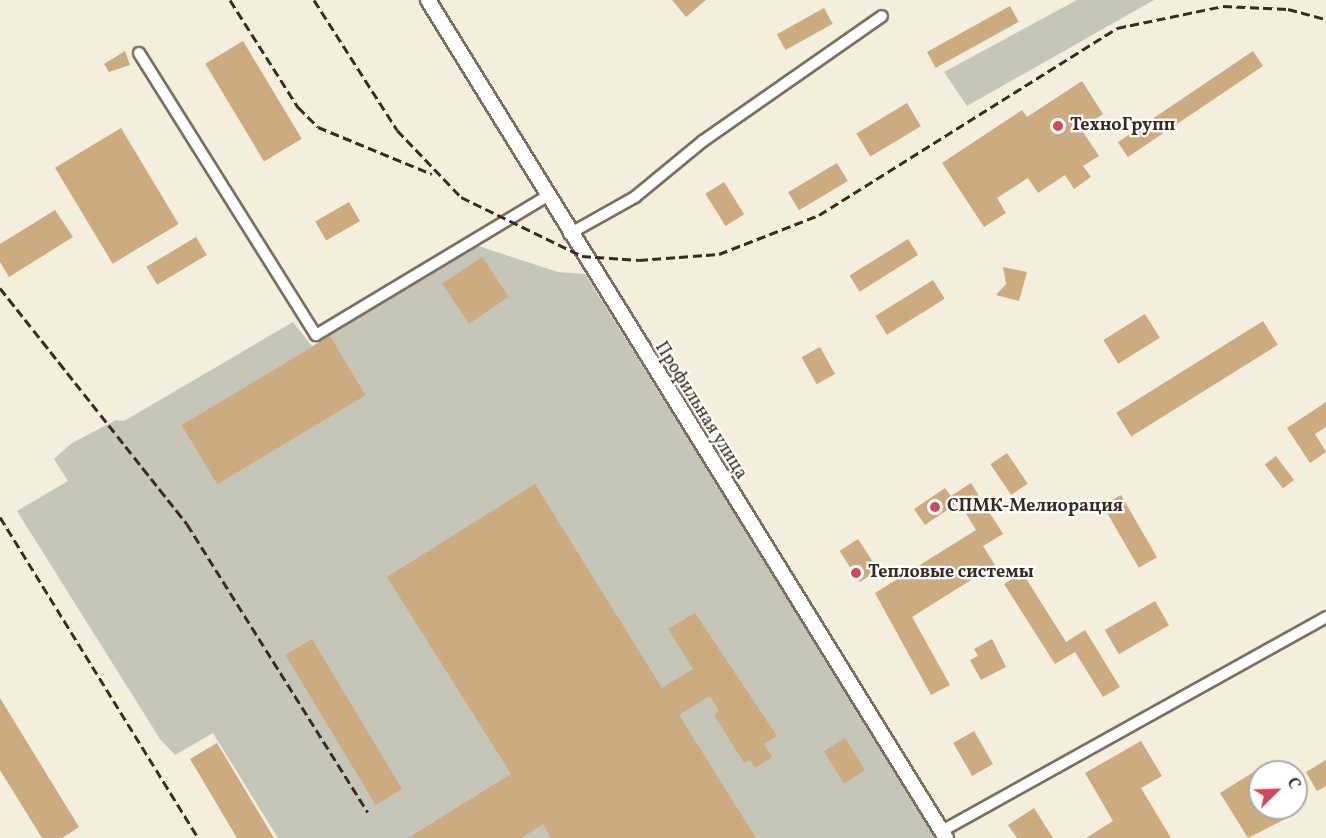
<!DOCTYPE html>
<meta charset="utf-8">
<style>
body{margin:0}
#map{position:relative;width:1326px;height:838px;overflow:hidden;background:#f4eedc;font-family:Vollkorn,serif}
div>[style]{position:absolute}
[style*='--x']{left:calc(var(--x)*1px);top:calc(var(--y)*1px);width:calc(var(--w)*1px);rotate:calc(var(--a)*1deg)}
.industrial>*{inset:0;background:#c5c5b8}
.building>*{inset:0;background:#cdab80;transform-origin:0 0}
.roads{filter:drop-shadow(2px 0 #7c6f60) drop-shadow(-2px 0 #7c6f60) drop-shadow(0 2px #7c6f60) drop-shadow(0 -2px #7c6f60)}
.minor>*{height:10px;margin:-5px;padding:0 5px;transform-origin:5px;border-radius:5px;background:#fff}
.tertiary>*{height:14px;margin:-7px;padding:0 7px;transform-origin:7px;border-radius:7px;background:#fff}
.rail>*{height:3px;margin-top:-1.5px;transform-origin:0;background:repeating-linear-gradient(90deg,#3b2a1e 0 9px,transparent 0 13.5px)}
.dots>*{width:16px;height:16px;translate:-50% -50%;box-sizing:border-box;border:3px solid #fff;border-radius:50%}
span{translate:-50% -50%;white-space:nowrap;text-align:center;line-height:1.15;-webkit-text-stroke:4.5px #fff;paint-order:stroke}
.poi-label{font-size:18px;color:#3b2a1e;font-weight:700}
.left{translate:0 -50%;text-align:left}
.street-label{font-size:18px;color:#3b2a1e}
.north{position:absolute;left:1248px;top:760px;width:60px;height:60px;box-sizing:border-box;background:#fff;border:2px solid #b1aaa5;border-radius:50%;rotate:67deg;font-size:16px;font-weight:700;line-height:24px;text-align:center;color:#3b2a1e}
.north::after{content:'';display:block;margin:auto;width:21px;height:27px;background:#d1495b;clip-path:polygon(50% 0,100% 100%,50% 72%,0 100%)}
</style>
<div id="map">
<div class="industrial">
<div style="clip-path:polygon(1077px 0,1154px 0,967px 106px,944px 72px)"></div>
<div style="clip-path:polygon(478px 246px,558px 272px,585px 274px,937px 838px,278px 838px,213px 733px,175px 755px,160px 739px,17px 511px,68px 481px,54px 459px,72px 443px,116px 420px,124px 421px,293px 322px,312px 346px)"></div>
</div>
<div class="building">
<div style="clip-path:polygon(672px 0,706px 0,686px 17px)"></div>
<div style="left:1010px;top:6px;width:18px;height:95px;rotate:61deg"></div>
<div style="left:824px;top:8px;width:18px;height:54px;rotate:61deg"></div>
<div style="left:243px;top:41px;width:114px;height:44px;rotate:59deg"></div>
<div style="clip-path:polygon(125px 51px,130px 65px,109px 72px,104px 64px)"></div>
<div style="left:1253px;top:51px;width:18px;height:163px;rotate:56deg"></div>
<div style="clip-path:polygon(1082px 81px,1103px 114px,1081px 129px,1099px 156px,1083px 166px,1091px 177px,1074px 189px,1065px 175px,1038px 193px,1028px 178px,997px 198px,1006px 213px,984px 227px,942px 163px,1022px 110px,1027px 117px)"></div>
<div style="left:907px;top:103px;width:27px;height:59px;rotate:59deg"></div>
<div style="left:121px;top:128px;width:112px;height:77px;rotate:59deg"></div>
<div style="left:837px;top:163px;width:21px;height:57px;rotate:59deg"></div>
<div style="left:724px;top:182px;width:38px;height:22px;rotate:58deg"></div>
<div style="left:349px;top:202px;width:22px;height:39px;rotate:60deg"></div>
<div style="clip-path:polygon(55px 210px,73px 237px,9px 277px,0 262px,0 244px)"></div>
<div style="left:196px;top:237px;width:21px;height:58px;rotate:59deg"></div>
<div style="left:908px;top:239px;width:19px;height:69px;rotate:58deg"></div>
<div style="left:482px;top:257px;width:48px;height:48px;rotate:56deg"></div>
<div style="clip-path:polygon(1003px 267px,1027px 272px,1019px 301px,996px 295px,1006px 284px)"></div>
<div style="left:933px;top:280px;width:22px;height:68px;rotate:58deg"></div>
<div style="left:1145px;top:314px;width:28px;height:49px;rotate:58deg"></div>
<div style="left:1263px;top:321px;width:28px;height:173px;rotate:58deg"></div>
<div style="left:330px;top:336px;width:69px;height:173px;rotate:59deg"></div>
<div style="left:820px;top:347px;width:31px;height:21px;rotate:61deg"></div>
<div style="clip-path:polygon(1326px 402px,1326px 427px,1315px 434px,1326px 452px,1310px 463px,1287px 428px)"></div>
<div style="left:1007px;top:453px;width:37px;height:20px;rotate:56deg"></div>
<div style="left:1276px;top:456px;width:30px;height:14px;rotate:53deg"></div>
<div style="clip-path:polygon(971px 483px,1003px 534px,983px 546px,995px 565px,912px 617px,950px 685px,931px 695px,875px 593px,976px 530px,959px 502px,925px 525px,914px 509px,945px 488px,951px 496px)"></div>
<div style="clip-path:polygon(535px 484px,662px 688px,693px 669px,668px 629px,695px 613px,777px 736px,764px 744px,772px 757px,755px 768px,750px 760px,744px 763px,714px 715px,719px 711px,710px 696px,679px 715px,756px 838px,551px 838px,543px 824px,521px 838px,408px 838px,511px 774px,387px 577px)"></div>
<div style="left:1121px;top:495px;width:72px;height:21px;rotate:60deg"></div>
<div style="left:858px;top:539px;width:37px;height:22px;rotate:57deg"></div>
<div style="clip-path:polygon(1022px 572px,1066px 642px,1085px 630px,1120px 687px,1103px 697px,1075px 652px,1055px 664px,1004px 584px)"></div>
<div style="left:1155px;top:601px;width:28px;height:58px;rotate:60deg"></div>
<div style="left:312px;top:639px;width:175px;height:31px;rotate:59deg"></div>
<div style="clip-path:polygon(992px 639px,1006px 667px,981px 680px,970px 660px,978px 656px,974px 649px)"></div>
<div style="clip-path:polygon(0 698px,79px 827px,62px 838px,42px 838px,0 770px)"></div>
<div style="left:974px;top:731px;width:38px;height:24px;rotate:60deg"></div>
<div style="left:845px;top:738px;width:38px;height:25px;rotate:58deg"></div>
<div style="clip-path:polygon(1141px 741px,1162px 776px,1141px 788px,1171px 838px,1086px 838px,1113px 821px,1085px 773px)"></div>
<div style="clip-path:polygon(217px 743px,274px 838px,237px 838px,190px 759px)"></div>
<div style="clip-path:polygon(1326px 760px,1326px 786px,1317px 791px,1306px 772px)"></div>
<div style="clip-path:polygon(1260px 768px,1260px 808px,1289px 808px,1293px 815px,1248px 838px,1220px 793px)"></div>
<div style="clip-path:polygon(1034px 808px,1053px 838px,1017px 838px,1008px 825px)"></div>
</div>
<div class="roads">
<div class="minor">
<div style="--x:139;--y:53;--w:333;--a:57.9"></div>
<div style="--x:316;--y:335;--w:268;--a:-31"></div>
<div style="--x:569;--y:234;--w:76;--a:-29.3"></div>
<div style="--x:635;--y:197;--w:88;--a:-39.5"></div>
<div style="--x:703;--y:141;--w:218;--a:-34.9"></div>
<div style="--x:942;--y:831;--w:440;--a:-29.1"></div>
</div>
<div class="tertiary">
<div style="--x:428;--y:0;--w:985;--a:58.28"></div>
</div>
</div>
<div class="rail">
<div style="--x:230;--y:0;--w:127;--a:57.6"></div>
<div style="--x:298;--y:107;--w:28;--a:45"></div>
<div style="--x:318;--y:127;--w:123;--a:22.4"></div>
<div style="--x:314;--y:0;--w:154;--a:57.4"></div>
<div style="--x:397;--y:130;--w:93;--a:46.3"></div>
<div style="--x:461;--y:197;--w:135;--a:26"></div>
<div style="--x:582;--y:256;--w:57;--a:4"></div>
<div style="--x:639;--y:260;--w:80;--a:-4.3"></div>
<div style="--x:719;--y:254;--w:107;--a:-21.3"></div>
<div style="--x:819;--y:215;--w:352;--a:-32.1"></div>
<div style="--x:1117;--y:28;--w:108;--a:-11.7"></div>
<div style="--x:1223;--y:6;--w:65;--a:2.6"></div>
<div style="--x:1288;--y:9;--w:39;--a:15"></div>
<div style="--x:0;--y:288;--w:301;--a:51.6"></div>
<div style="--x:187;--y:524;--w:340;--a:57.9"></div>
<div style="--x:0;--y:517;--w:377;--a:58.3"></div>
</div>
<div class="dots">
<div style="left:1058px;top:126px;background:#d1495b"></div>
<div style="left:935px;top:507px;background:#d1495b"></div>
<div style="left:856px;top:573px;background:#d1495b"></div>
</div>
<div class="poi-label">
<span class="left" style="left:1070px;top:126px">ТехноГрупп</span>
<span class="left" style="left:947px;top:507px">СПМК-Мелиорация</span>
<span class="left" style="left:868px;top:573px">Тепловые системы</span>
</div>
<div class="street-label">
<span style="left:700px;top:411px;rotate:58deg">Профильная улица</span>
</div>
<div class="north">С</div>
</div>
